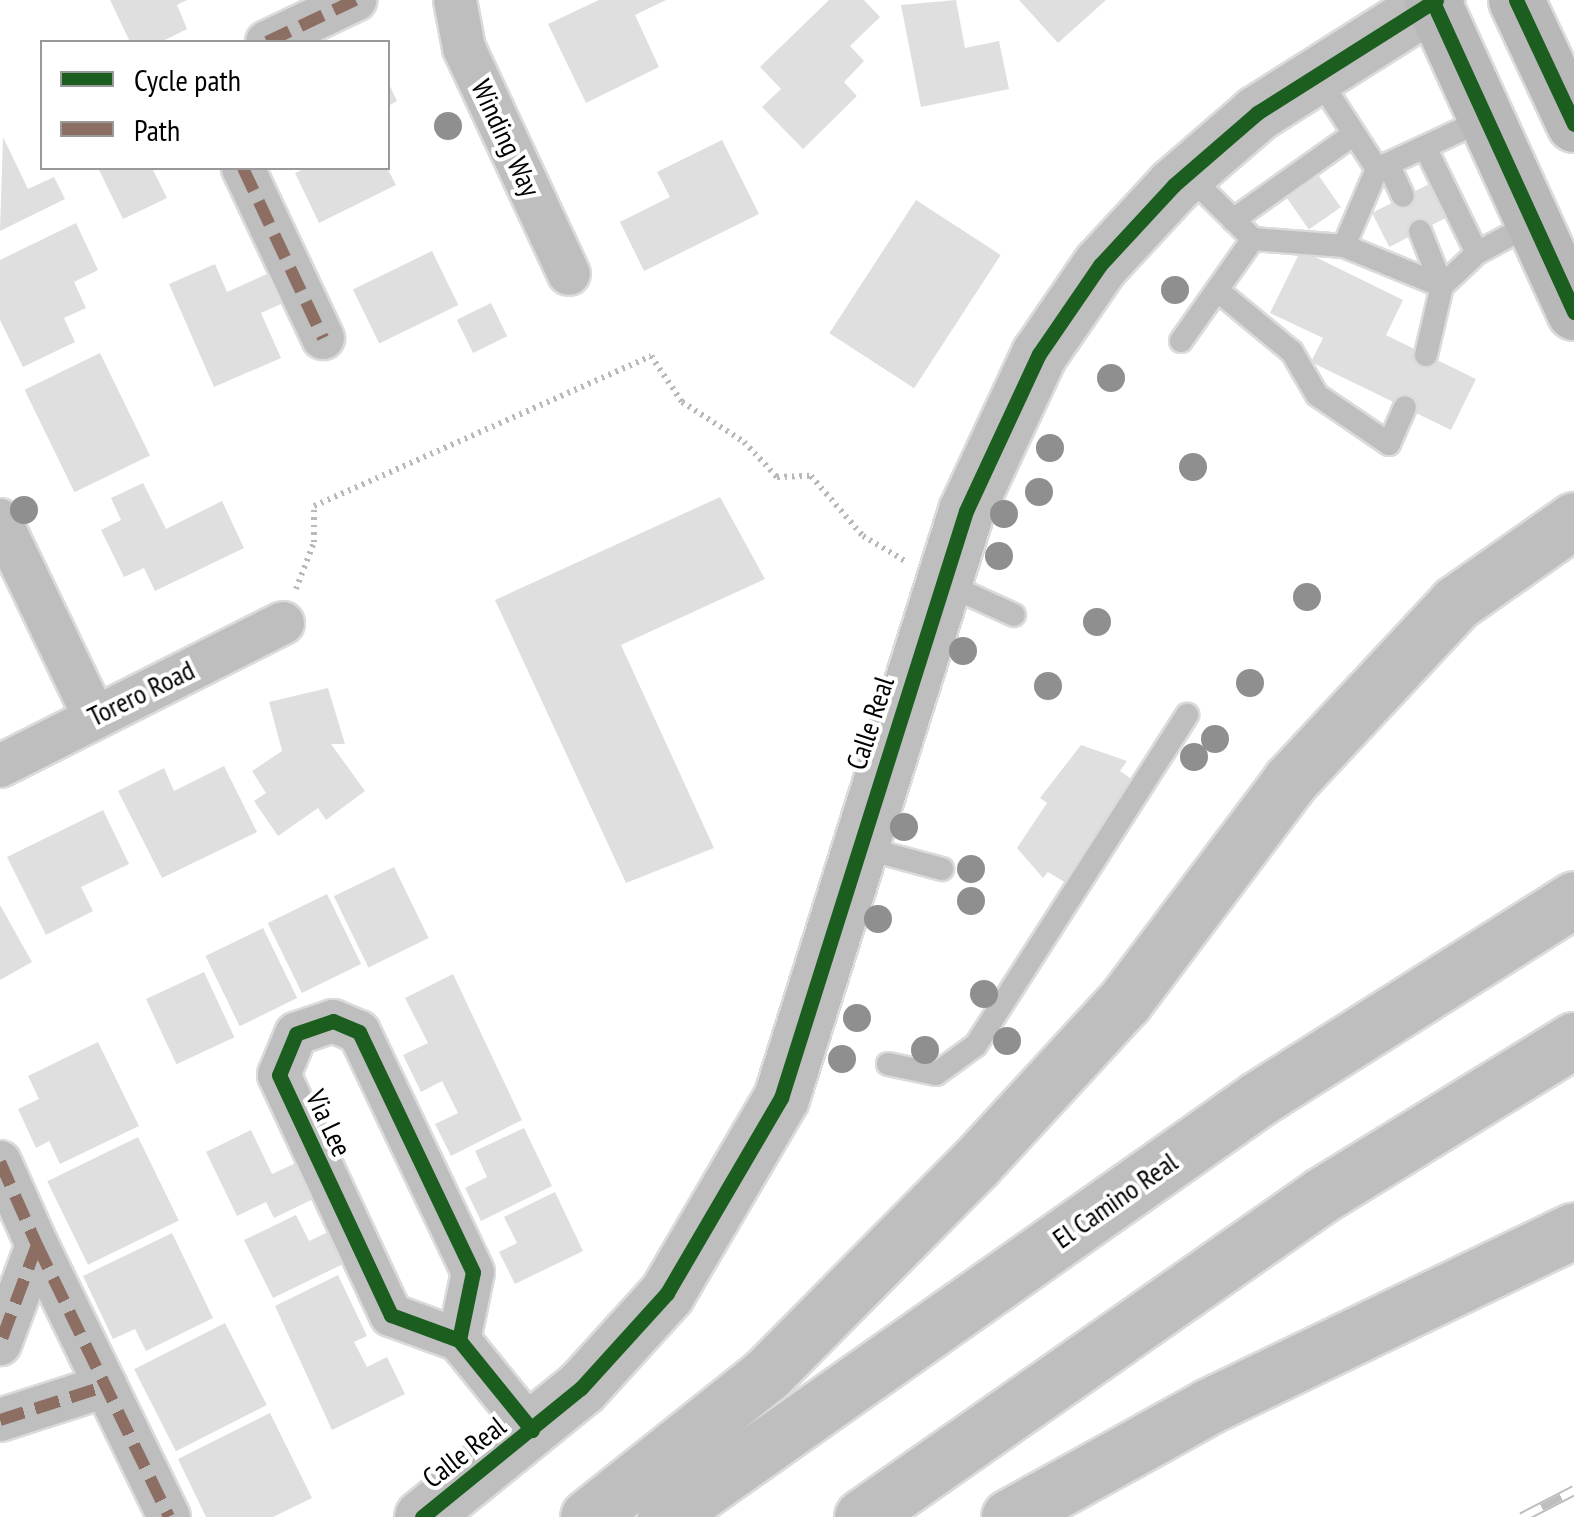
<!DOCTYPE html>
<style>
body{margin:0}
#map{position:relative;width:1574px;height:1517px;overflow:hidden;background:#fff;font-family:"PT Sans Narrow",sans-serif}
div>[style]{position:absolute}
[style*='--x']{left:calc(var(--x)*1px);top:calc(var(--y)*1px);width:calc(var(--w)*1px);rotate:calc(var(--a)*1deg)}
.building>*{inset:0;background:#dfdfdf;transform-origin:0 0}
.path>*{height:6px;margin-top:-3px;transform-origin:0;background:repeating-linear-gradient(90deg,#b9b9b9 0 2.5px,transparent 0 7.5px)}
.roads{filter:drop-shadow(2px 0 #dbdbdb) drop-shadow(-2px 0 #dbdbdb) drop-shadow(0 2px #dbdbdb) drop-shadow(0 -2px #dbdbdb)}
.service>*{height:22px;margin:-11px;padding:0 11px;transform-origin:11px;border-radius:11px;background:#bebebe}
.minor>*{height:42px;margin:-21px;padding:0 21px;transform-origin:21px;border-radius:21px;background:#bebebe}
.tertiary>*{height:55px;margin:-27.5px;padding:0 27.5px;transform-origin:27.5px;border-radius:27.5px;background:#bebebe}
.secondary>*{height:55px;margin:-27.5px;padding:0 27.5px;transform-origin:27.5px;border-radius:27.5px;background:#b8b8b8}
.motorway>*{height:55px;margin:-27.5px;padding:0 27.5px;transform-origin:27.5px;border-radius:27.5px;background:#bebebe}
.rail>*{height:11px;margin-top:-5.5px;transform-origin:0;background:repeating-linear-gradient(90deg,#fff 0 22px,#bebebe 0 44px);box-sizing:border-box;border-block:2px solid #bebebe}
.quiet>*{height:12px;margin-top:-6px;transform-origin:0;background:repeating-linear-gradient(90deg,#8d6e63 0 25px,transparent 0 37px)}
.cycleway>*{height:15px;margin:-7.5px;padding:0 7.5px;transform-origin:7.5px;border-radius:7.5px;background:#1b5e20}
.trees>*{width:28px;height:28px;margin:-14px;border-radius:50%;background:#8f8f8f}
span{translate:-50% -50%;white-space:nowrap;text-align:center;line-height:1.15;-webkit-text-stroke:8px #fff;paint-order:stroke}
.street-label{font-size:28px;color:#000}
.legend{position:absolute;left:40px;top:40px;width:350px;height:130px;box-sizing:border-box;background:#fff;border:2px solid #999;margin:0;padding:12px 18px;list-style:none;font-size:30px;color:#000}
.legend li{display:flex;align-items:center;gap:20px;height:50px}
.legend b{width:50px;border:2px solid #999}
</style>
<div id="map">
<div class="building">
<div style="clip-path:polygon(110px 0,187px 0,177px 5px,187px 29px,161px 42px,130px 42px)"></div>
<div style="clip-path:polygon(599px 0,666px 0,635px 15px,659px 67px,586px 103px,548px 24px)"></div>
<div style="clip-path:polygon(829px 0,864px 0,880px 17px,850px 46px,864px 61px,844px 82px,857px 96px,803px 149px,762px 107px,781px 89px,760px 67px)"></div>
<div style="clip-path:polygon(956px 0,965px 48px,999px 41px,1009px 89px,921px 107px,901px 5px)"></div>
<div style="clip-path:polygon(1019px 0,1106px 0,1058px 43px)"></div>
<div style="clip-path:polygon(388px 82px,397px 101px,388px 106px)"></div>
<div style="clip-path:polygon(3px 137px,28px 189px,54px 177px,65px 199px,0 231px)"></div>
<div style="clip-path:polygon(722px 140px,759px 214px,644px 271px,620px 222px,670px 197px,657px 172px)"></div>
<div style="clip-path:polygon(98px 168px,152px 168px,167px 198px,123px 219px)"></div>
<div style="clip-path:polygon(306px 168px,387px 168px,396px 185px,319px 223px,295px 173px)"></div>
<div style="left:1319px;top:176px;width:38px;height:39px;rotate:55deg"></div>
<div style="left:1429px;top:184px;width:38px;height:64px;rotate:63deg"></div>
<div style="left:916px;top:200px;width:101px;height:159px;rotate:33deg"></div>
<div style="clip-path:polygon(76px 223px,98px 270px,74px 282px,86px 308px,64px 318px,75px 342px,23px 367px,0 320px,0 260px)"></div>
<div style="clip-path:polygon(1301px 250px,1403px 300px,1386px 335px,1476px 379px,1451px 430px,1311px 362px,1323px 338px,1270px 313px)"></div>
<div style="left:432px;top:251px;width:60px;height:88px;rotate:64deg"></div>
<div style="clip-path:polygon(215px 264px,227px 292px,267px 274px,281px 304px,261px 313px,281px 358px,214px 387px,169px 284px)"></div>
<div style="left:491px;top:303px;width:37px;height:38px;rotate:64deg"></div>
<div style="left:100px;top:353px;width:114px;height:84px;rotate:64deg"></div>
<div style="clip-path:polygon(143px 483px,166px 529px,222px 501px,244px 548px,155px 591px,144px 568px,124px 577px,101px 530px,121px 520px,111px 498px)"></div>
<div style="clip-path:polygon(720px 497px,765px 579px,621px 645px,714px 848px,626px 883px,495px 600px)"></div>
<div style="clip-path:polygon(328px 688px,345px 744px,331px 744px,365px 791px,326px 820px,318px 808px,278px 836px,254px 801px,266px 793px,252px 771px,282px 751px,269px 702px)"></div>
<div style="clip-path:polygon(1081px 745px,1127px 761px,1120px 771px,1142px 786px,1071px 886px,1048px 872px,1043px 878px,1017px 848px,1047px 803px,1040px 798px)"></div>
<div style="clip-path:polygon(224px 766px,257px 832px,162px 878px,118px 791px,164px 768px,174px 791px)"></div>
<div style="clip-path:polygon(103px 810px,129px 864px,81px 887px,93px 911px,46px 935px,7px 857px)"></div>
<div style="left:394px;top:867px;width:79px;height:67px;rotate:64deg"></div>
<div style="left:327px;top:894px;width:78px;height:66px;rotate:64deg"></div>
<div style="clip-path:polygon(0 905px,32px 962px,0 980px)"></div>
<div style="left:263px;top:928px;width:78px;height:64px;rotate:64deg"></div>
<div style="left:204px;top:972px;width:72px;height:64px;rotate:65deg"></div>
<div style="clip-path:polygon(453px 974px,522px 1120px,451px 1156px,435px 1124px,458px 1113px,442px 1081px,421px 1092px,403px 1055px,428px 1043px,405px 998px)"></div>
<div style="clip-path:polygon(98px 1042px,139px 1126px,60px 1164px,49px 1141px,36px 1148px,18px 1109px,39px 1099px,28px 1076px)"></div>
<div style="clip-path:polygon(524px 1128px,552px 1186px,481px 1221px,465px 1188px,487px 1177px,475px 1151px)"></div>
<div style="clip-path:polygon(251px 1130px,272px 1174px,298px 1162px,315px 1198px,274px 1218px,266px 1202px,237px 1216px,206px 1152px)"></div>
<div style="left:138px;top:1137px;width:93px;height:101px;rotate:64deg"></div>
<div style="clip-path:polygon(555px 1192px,583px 1251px,515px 1284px,499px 1252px,517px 1243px,504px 1217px)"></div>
<div style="clip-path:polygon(296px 1215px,309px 1241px,328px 1232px,343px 1264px,273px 1298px,244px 1240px)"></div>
<div style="clip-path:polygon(172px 1233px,213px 1318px,146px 1351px,135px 1329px,113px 1339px,83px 1276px)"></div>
<div style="clip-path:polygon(338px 1275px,367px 1336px,354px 1342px,367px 1367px,387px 1357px,405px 1394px,332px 1430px,275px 1306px)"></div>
<div style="left:225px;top:1323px;width:92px;height:102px;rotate:63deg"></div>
<div style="clip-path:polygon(270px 1413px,312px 1498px,273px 1517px,206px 1517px,178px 1459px)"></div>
</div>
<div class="path">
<div style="--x:296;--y:589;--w:50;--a:-69"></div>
<div style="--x:314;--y:542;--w:36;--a:-90"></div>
<div style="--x:314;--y:506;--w:369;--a:-24"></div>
<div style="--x:651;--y:356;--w:55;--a:56"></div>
<div style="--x:682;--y:402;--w:74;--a:32.8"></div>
<div style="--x:744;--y:442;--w:48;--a:46.7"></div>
<div style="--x:777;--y:477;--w:34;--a:-2"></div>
<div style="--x:811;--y:476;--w:79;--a:49.1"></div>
<div style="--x:863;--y:536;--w:51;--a:30.6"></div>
</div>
<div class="roads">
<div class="service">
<div style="--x:1317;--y:76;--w:111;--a:57.2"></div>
<div style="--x:1377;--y:169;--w:121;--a:-24.9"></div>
<div style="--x:1425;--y:147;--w:118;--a:63.9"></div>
<div style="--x:1388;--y:164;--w:35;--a:65"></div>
<div style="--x:1377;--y:169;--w:84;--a:113.2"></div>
<div style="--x:1344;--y:246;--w:106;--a:22.2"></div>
<div style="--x:1442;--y:286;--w:48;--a:-43.3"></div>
<div style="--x:1477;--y:253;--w:64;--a:-28.2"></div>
<div style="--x:1233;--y:220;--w:148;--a:-35.4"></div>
<div style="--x:1420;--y:231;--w:59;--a:68.2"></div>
<div style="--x:1442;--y:286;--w:71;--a:103.1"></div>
<div style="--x:1253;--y:239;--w:91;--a:4.4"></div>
<div style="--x:1217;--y:290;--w:97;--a:39.6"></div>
<div style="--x:1292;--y:352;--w:50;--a:59.8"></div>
<div style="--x:1317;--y:395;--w:87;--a:34.2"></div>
<div style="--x:1389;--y:444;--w:40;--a:-66.6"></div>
<div style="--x:1181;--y:341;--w:125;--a:-54.8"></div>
<div style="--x:1253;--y:239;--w:93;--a:-135.4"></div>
<div style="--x:942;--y:582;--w:79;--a:24.6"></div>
<div style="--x:860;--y:847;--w:85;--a:15"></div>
<div style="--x:888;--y:1064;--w:49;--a:11.8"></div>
<div style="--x:936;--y:1074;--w:49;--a:-35.9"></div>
<div style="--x:976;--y:1045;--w:392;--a:-57.4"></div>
</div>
<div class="minor">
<div style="--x:455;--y:0;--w:49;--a:79.4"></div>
<div style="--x:464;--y:48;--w:249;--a:65.1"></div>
<div style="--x:267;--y:42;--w:98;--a:-25.5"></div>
<div style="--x:243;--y:168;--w:188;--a:64.8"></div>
<div style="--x:0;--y:520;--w:217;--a:64.4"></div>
<div style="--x:0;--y:766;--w:317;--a:-26.8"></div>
<div style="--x:0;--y:1162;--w:91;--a:66"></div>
<div style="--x:37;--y:1245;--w:106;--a:110.5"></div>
<div style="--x:37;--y:1245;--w:302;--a:64.1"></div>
<div style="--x:459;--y:1340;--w:69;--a:-78.4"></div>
<div style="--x:473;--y:1272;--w:266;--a:-115.4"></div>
<div style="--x:359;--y:1032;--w:28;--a:-157"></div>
<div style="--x:333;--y:1021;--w:39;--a:161"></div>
<div style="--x:296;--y:1034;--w:44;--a:112.5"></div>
<div style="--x:279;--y:1075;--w:265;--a:65"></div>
<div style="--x:391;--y:1315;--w:72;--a:20.2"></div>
<div style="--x:459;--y:1340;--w:116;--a:51"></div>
<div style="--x:0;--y:1420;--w:111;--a:-17.8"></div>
</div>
<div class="tertiary">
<div style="--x:422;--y:1517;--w:205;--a:-39.1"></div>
<div style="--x:581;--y:1388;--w:128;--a:-47.8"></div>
<div style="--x:667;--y:1293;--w:226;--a:-59.7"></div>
<div style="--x:781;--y:1098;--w:615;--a:-72.51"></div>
<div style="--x:966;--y:511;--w:173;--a:-65.1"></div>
<div style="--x:1039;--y:354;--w:108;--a:-55.6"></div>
<div style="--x:1100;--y:265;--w:109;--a:-47.2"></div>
<div style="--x:1174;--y:185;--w:110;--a:-40.9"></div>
<div style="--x:1257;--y:113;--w:212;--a:-32.3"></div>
</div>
<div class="secondary">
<div style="--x:1432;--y:0;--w:343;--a:65.5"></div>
<div style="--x:1516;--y:0;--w:137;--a:64.9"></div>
</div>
<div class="motorway">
<div style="--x:588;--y:1517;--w:229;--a:-38.6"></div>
<div style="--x:767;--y:1374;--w:296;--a:-45.3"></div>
<div style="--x:975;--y:1164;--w:222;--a:-47.4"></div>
<div style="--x:1125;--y:1001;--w:275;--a:-53.1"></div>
<div style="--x:1290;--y:781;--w:243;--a:-47"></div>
<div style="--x:1456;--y:603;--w:144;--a:-35.1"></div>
<div style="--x:665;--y:1517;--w:726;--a:-35.18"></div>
<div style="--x:1258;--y:1099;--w:374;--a:-32.3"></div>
<div style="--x:862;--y:1517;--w:562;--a:-34.99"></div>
<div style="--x:1322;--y:1195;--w:296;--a:-31.6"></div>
<div style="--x:1009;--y:1517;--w:229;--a:-29"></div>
<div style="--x:1209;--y:1406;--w:405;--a:-25.7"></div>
</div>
</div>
<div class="rail">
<div style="--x:1522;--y:1517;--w:59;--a:-27.4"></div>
</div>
<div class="quiet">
<div style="--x:267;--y:42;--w:98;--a:-25.5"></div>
<div style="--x:243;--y:168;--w:188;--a:64.8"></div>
<div style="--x:0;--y:1162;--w:91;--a:66"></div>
<div style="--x:37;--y:1245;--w:106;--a:110.5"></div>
<div style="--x:37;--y:1245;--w:302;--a:64.1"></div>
<div style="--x:0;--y:1420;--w:111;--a:-17.8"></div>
</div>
<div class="cycleway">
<div style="--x:1432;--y:0;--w:343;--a:65.5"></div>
<div style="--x:1516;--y:0;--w:137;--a:64.9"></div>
<div style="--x:459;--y:1340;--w:69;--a:-78.4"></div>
<div style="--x:473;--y:1272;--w:266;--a:-115.4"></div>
<div style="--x:359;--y:1032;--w:28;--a:-157"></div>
<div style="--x:333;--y:1021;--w:39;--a:161"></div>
<div style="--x:296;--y:1034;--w:44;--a:112.5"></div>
<div style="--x:279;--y:1075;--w:265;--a:65"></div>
<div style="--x:391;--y:1315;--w:72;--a:20.2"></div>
<div style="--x:459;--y:1340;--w:116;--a:51"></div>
<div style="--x:422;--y:1517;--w:205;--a:-39.1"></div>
<div style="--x:581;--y:1388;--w:128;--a:-47.8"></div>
<div style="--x:667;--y:1293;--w:226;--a:-59.7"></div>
<div style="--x:781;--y:1098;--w:615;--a:-72.51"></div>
<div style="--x:966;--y:511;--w:173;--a:-65.1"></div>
<div style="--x:1039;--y:354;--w:108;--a:-55.6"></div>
<div style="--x:1100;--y:265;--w:109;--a:-47.2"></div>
<div style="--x:1174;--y:185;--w:110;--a:-40.9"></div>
<div style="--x:1257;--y:113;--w:212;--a:-32.3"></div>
</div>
<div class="trees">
<div style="left:448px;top:126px"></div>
<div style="left:1175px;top:290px"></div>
<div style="left:1111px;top:378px"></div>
<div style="left:1050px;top:448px"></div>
<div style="left:1193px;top:467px"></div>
<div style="left:1039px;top:492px"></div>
<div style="left:24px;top:510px"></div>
<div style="left:1004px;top:514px"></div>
<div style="left:999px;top:556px"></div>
<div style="left:1307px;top:597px"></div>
<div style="left:1097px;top:622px"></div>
<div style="left:963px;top:651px"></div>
<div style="left:1250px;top:683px"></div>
<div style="left:1048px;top:686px"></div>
<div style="left:1215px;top:739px"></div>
<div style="left:1194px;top:757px"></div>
<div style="left:904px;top:827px"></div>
<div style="left:971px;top:869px"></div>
<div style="left:971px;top:901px"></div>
<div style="left:878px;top:919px"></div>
<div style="left:984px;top:994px"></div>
<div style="left:857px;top:1018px"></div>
<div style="left:1007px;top:1041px"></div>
<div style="left:925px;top:1050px"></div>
<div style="left:842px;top:1059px"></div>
</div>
<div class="street-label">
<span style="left:506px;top:138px;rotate:65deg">Winding Way</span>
<span style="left:141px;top:693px;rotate:-26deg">Torero Road</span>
<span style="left:870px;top:723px;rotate:-72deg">Calle Real</span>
<span style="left:329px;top:1123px;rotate:65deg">Via Lee</span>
<span style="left:1115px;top:1200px;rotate:-35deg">El Camino Real</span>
<span style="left:464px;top:1452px;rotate:-38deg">Calle Real</span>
</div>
<ul class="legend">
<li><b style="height:12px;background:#1b5e20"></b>Cycle path</li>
<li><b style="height:12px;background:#8d6e63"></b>Path</li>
</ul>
</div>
